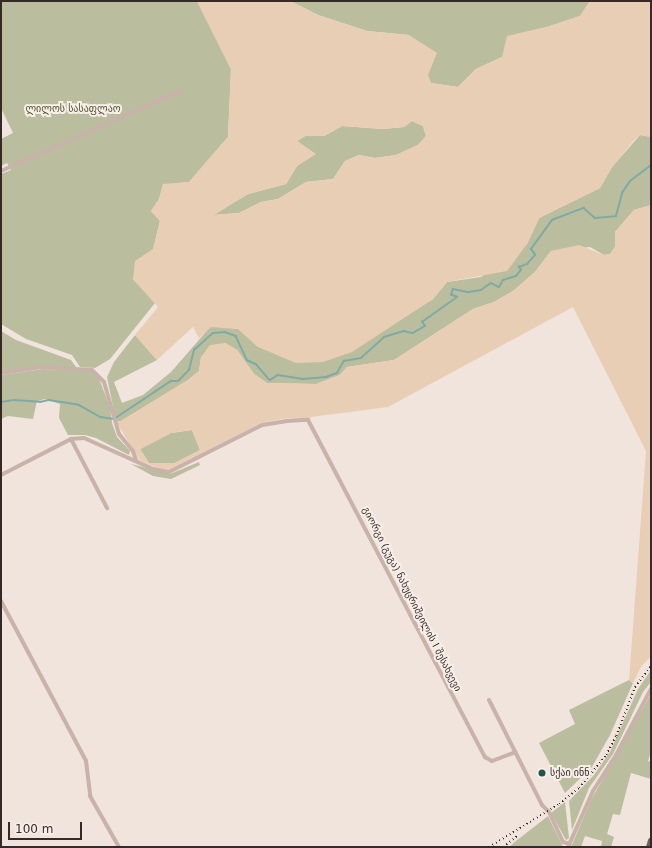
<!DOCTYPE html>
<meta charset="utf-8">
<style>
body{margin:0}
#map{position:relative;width:652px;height:848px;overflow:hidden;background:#f0e4dd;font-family:"DejaVu Sans","Noto Sans Georgian",sans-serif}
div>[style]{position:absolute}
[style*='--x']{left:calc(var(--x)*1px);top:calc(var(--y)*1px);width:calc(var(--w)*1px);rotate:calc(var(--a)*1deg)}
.green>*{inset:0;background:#babe9e}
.sand>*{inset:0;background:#e9ceb6}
.stream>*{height:1.5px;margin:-0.75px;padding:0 0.75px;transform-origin:0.75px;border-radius:0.75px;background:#7eaba5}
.street>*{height:4px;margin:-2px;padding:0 2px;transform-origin:2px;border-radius:2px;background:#c8b2aa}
.primary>*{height:7px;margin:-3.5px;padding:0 3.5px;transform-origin:3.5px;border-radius:3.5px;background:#765f5b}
.rail>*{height:1.5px;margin-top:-0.75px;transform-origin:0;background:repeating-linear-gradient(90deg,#362a29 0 1px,transparent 0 4px)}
.dots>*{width:11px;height:11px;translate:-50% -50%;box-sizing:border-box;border:2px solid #f8efe9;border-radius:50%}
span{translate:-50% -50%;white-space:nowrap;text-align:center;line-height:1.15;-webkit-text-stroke:4px #f8efe9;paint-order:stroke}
.park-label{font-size:10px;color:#4c522e}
.street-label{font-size:10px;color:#362a29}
.poi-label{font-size:10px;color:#362a29}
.left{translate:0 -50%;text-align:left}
.frame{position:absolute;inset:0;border:2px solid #362a29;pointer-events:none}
.scale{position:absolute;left:8px;top:822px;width:74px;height:18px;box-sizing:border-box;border:2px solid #362a29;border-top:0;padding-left:5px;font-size:12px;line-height:14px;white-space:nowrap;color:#362a29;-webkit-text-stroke:3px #f8efe9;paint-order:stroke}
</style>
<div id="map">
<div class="green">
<div style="clip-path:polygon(1px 1px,197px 1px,231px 69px,228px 137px,189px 182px,163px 185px,159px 199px,151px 211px,160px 221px,153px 250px,133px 279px,155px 303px,110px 359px,95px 368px,80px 367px,72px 355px,26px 339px,1px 324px,1px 174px,11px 170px,7px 163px,1px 166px,1px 139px,13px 133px,1px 108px)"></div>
<div style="clip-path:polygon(290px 1px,590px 1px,580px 16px,550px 26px,502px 57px,476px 69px,458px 87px,431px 83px,409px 35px,367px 31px,318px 15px)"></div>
<div style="clip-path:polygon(412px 121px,423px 126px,426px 136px,418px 145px,396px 155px,375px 158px,359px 155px,345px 161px,333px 179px,306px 182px,278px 199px,261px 202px,239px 213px,213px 215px,248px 194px,286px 184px,297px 166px,315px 154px,297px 141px,305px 136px,324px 136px,342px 126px,383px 129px,404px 127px)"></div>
<div style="clip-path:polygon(640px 135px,651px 137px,651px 205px,634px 210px,615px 232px,615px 247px,610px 254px,604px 255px,590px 247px,551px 251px,535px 272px,513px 291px,494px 302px,473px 309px,394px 360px,347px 367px,340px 375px,316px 384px,267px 383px,254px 374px,237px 350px,225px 343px,201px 357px,199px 371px,188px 380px,121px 421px,116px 421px,107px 377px,114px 362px,135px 335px,157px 360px,114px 382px,122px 403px,143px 395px,171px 372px,211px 326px,239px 329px,258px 347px,377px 334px,433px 299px,447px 282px,481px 277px,527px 244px,539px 218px,600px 188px,612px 167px)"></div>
<div style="clip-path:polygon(1px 331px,16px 340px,71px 360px,76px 367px,1px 371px)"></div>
<div style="clip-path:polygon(43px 369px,91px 371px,98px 376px,110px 407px,112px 423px,117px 437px,130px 451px,129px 455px,96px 438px,85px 435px,68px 435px,59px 418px,60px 404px,45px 399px,37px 401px,33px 419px,8px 416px,1px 419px,1px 375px)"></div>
<div style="clip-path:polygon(192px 430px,200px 450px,174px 464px,149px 463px,140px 449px,171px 433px)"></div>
<div style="clip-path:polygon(199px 462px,200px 465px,171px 479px,153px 476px,131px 464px,170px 474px)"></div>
<div style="clip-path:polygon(651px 670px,651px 682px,643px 692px,613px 754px,589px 788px,572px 830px,569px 801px,594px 775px,610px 752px,638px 689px)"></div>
<div style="clip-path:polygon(629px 680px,633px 683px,610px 735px,592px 767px,565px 793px,539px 743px,575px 724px,569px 710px)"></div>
<div style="clip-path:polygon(651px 694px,651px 752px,648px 761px,651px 762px,651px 779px,631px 773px,620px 815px,613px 814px,607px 834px,614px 837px,611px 847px,601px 847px,602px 841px,585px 836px,581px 847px,571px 847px,591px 800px)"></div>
<div style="clip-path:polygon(565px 802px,569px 838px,566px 840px,551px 813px)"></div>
<div style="clip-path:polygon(548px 816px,563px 847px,509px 847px,516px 841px)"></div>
</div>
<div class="sand">
<div style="clip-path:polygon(evenodd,197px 1px,290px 1px,318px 15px,367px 31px,409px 35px,437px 53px,428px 75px,431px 83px,458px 87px,476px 69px,502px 57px,507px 36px,550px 26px,580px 16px,590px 1px,651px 1px,651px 137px,640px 135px,635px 139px,612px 167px,600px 188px,539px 218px,527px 244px,507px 271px,447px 282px,433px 299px,352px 352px,323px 362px,296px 363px,258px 347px,238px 329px,211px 327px,199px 338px,193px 327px,157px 360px,135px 335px,158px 307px,133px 279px,135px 261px,153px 249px,160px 221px,151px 211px,159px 199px,163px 184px,189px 182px,228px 137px,231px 69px,197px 1px,412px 121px,423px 126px,426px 136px,418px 145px,396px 155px,375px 158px,359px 155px,345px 161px,333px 179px,306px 182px,278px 199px,261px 202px,239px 213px,214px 215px,248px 194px,286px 184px,297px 166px,316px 154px,297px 141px,305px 136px,324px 136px,342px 126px,383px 129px,404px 127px,412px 121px)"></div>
<div style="clip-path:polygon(evenodd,651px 205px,651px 656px,641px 667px,633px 683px,629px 680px,646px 451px,573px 307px,388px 407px,311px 417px,310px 420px,288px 418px,261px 423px,171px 469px,162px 470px,139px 460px,116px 421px,121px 421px,188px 380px,199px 371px,201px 357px,210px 345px,225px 343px,237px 350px,254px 374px,267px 383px,316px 384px,340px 375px,347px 367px,394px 360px,473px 309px,494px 302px,513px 291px,535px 272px,551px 251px,579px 245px,604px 255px,610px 254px,615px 247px,615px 232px,634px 210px,651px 205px,192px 430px,200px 450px,174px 463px,149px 463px,140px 449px,171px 433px,192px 430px)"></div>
</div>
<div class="stream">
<div style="--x:1;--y:402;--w:13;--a:-9"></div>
<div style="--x:14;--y:400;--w:26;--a:4"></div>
<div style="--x:40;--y:402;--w:9;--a:-13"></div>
<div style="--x:49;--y:400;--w:30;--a:9"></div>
<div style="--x:79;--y:405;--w:25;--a:29"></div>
<div style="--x:101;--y:417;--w:13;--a:9"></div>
<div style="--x:114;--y:419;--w:69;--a:-33.7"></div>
<div style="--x:171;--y:381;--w:7;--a:0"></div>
<div style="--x:178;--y:381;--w:16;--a:-45"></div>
<div style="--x:189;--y:370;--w:21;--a:-76"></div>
<div style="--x:194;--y:350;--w:25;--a:-42"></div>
<div style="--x:213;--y:333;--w:12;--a:-5"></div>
<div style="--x:225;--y:332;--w:12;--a:20"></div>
<div style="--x:236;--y:336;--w:26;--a:65"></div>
<div style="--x:247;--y:360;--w:10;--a:24"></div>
<div style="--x:256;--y:364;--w:21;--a:49"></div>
<div style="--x:270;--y:380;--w:9;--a:-32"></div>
<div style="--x:278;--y:375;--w:25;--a:9"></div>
<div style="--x:303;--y:379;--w:23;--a:-5"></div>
<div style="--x:326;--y:377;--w:12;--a:-20"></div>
<div style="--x:337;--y:373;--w:14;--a:-60"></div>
<div style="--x:344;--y:361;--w:17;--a:-10"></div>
<div style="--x:361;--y:358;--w:31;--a:-42"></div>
<div style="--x:384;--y:337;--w:21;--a:-17"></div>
<div style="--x:404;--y:331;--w:9;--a:13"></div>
<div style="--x:413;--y:333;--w:14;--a:-30"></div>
<div style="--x:425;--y:326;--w:5;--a:-127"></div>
<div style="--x:422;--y:322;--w:43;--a:-35.5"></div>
<div style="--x:457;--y:297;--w:6;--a:-162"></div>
<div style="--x:451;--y:295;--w:6;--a:-72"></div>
<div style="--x:453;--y:289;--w:16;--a:11"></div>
<div style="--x:469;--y:292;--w:12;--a:-9"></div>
<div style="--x:481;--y:290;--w:12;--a:-35"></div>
<div style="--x:491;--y:283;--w:9;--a:27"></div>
<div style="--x:499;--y:287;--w:8;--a:-60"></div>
<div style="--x:503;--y:280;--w:14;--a:-17"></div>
<div style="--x:516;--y:276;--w:8;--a:-50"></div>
<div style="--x:521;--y:270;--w:4;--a:-124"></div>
<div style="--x:519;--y:267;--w:9;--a:-21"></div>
<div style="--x:527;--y:264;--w:12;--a:-48"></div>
<div style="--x:535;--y:255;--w:7;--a:-124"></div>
<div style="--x:531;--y:249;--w:36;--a:-54"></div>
<div style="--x:552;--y:220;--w:34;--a:-21"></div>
<div style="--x:584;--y:208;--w:15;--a:42"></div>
<div style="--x:595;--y:218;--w:21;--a:-5"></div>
<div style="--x:616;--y:216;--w:24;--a:-75"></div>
<div style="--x:622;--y:193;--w:14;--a:-56"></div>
<div style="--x:630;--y:181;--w:26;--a:-37"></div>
</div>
<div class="street">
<div style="--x:1;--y:171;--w:196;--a:-24.1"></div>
<div style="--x:1;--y:373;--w:41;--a:-8.3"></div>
<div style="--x:42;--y:367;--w:50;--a:3.4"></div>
<div style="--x:92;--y:370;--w:17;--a:45"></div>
<div style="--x:104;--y:382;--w:54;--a:73.9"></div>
<div style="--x:119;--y:434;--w:22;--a:51"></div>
<div style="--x:133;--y:451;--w:10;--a:73"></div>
<div style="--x:71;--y:439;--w:78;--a:62.4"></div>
<div style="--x:1;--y:475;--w:79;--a:-27.2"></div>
<div style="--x:71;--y:439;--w:13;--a:-4"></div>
<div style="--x:84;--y:438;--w:76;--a:24.2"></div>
<div style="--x:153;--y:469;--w:16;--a:11"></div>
<div style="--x:169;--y:472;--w:104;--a:-26.8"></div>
<div style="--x:262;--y:425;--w:24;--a:-9"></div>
<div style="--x:286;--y:421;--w:22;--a:-3"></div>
<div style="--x:308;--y:420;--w:381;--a:62.3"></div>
<div style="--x:485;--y:757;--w:8;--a:30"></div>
<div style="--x:492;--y:761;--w:25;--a:-21"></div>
<div style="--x:1;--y:601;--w:181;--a:62"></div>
<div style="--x:86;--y:761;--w:35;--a:83"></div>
<div style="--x:90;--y:796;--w:59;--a:60.4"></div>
<div style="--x:489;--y:700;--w:118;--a:63.2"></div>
<div style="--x:542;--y:805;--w:10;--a:45"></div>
<div style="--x:549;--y:812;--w:33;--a:65"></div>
<div style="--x:563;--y:842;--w:7;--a:16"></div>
<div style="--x:568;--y:847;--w:61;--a:-65.9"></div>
<div style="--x:593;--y:791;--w:43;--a:-57.4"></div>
<div style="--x:616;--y:755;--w:75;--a:-62.1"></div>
</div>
<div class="primary">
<div style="--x:649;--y:847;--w:7;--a:-74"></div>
</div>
<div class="rail">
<div style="--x:489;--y:847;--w:82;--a:-31.6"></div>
<div style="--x:559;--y:804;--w:26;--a:-39"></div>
<div style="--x:579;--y:788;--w:43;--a:-50.7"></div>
<div style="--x:606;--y:755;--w:21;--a:-62"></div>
<div style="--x:616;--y:736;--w:53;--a:-68.8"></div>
<div style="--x:635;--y:687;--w:26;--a:-53"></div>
<div style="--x:503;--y:847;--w:18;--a:-38"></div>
</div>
<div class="dots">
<div style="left:542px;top:773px;background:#21544e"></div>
</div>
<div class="park-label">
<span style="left:73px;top:109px">ლილოს სასაფლაო</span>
</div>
<div class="street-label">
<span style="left:412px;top:599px;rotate:63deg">გიორგი (გუგა) ნახუცრიშვილის I შესახვევი</span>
</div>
<div class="poi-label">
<span class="left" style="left:550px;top:773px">სქაი ინნ</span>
</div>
<div class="frame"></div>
<div class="scale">100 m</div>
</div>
